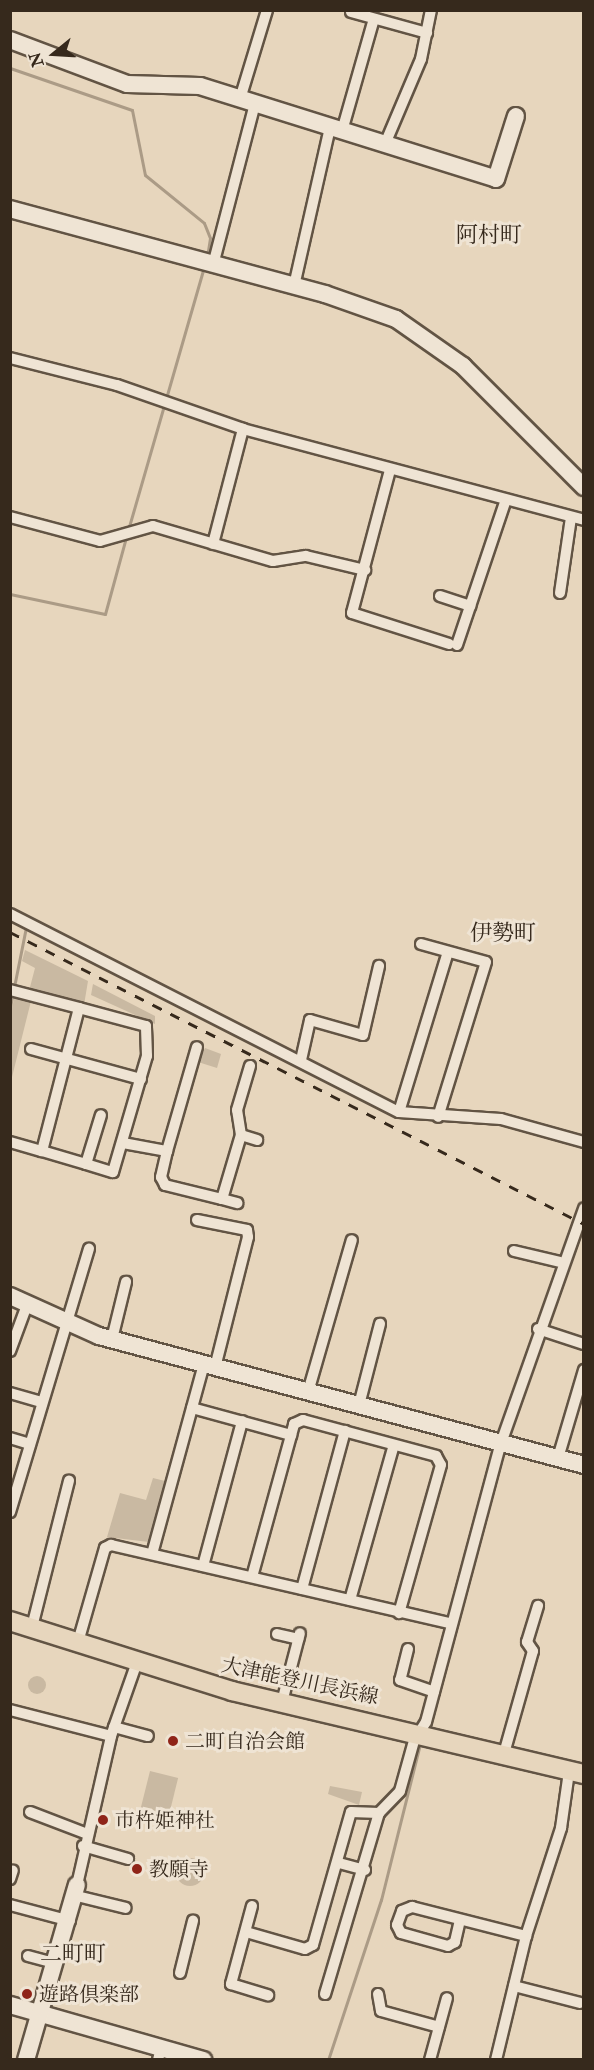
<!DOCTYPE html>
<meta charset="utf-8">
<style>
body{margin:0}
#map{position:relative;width:594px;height:2070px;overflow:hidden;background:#e7d6bd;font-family:"IM FELL Double Pica","Noto Serif JP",serif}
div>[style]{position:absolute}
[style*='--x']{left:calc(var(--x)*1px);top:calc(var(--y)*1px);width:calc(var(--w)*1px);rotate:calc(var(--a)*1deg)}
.green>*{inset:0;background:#c9b9a2;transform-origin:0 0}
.round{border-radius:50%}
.stream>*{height:3px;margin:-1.5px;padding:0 1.5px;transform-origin:1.5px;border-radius:1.5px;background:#ab9b86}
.roads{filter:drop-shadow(2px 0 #625444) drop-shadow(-2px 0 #625444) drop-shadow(0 2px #625444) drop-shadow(0 -2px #625444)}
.street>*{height:10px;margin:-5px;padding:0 5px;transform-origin:5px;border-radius:5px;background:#efe4d4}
.secondary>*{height:16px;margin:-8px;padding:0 8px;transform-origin:8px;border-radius:8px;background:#efe4d4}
.primary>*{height:18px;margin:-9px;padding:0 9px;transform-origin:9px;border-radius:9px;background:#e7d6bd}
.rail>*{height:3px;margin-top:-1.5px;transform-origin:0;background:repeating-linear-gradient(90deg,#36291c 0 10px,transparent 0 20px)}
.dots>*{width:16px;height:16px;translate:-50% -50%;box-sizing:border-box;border:3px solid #efe4d4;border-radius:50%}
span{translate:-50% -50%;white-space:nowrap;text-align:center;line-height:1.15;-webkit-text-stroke:6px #efe4d4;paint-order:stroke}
.street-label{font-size:20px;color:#36291c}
.poi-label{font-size:20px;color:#36291c}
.left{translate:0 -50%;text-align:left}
.quarter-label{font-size:22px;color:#36291c}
.frame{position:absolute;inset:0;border:12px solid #36291c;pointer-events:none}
.north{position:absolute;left:24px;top:24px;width:60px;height:60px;-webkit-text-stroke:4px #efe4d4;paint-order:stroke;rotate:252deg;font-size:16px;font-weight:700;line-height:24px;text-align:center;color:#36291c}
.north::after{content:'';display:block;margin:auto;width:21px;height:27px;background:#36291c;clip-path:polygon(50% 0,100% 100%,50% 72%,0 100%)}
</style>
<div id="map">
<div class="green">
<div style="clip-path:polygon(25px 950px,88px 981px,84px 1005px,29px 991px,35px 968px,22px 961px)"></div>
<div style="clip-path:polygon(93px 984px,155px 1016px,155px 1024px,91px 995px)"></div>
<div style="clip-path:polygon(15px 996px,31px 1001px,11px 1081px,10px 1015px)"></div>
<div style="clip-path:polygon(205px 1048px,221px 1054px,217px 1068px,198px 1062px)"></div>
<div style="clip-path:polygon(153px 1478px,165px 1481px,149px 1542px,107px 1537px,120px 1493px,146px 1500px)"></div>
<div class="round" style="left:28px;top:1676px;width:18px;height:18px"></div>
<div style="left:150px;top:1771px;width:29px;height:38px;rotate:14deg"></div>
<div style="clip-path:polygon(330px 1786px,362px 1792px,359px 1805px,328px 1794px)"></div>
<div class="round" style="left:176px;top:1858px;width:28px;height:28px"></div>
</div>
<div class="stream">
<div style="--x:10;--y:68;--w:129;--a:19"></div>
<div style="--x:132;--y:110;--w:66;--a:78.7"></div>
<div style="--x:145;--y:175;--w:76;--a:39.1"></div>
<div style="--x:204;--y:223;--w:16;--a:68"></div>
<div style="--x:210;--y:238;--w:20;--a:99"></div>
<div style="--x:128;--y:530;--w:274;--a:-73.9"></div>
<div style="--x:10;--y:594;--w:97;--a:11.9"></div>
<div style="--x:105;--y:614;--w:80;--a:-74.7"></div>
<div style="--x:10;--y:1007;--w:82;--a:-78.7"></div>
<div style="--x:328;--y:2060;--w:169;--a:-71.7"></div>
<div style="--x:381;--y:1900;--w:162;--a:-76"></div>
</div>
<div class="roads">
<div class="street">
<div style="--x:351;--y:12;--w:79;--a:15.4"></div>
<div style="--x:240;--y:99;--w:93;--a:-73.1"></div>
<div style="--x:342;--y:131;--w:116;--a:-74.1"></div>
<div style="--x:385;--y:144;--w:92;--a:-67"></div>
<div style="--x:421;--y:59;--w:50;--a:-78.5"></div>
<div style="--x:213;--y:265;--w:166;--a:-75.4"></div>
<div style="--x:294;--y:286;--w:163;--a:-77.2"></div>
<div style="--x:10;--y:358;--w:110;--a:14.2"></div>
<div style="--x:117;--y:385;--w:133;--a:19.2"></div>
<div style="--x:243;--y:429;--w:353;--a:14.9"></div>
<div style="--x:390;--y:470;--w:148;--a:104.9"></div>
<div style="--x:352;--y:613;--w:102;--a:17.7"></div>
<div style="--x:10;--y:517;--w:93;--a:14.9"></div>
<div style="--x:100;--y:541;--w:55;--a:-15.8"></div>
<div style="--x:153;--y:526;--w:125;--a:16.3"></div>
<div style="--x:273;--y:561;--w:33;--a:-9"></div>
<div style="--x:306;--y:556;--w:61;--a:13.3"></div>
<div style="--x:213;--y:544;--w:119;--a:-75.4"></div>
<div style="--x:560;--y:593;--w:76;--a:-81.7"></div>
<div style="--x:440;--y:596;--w:32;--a:18"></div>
<div style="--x:457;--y:645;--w:151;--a:-71.4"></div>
<div style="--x:10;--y:914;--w:436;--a:27"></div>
<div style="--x:399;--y:1112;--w:102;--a:3.9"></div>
<div style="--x:501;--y:1119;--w:86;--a:15.5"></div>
<div style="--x:421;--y:944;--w:67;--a:15.5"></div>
<div style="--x:486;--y:962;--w:162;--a:107.2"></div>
<div style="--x:10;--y:990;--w:71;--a:14.6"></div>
<div style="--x:31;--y:1049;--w:114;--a:15.3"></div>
<div style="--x:301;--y:1060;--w:41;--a:-77.3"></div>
<div style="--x:310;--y:1020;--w:55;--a:15.8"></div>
<div style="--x:363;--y:1035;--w:71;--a:-76.9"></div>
<div style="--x:399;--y:1112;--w:167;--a:-73"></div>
<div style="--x:241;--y:1135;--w:17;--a:17"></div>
<div style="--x:10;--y:1142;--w:33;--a:16"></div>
<div style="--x:42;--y:1151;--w:46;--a:16.5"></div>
<div style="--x:86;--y:1164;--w:28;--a:17"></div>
<div style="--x:113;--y:1172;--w:121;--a:-73.7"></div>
<div style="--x:147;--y:1056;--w:30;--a:-92"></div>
<div style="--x:146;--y:1026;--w:69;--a:-165"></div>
<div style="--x:79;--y:1008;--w:148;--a:104.5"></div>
<div style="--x:123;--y:1143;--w:45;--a:10.3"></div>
<div style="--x:167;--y:1151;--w:27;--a:103"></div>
<div style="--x:161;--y:1177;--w:9;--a:63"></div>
<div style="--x:165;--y:1185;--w:59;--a:13.8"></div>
<div style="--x:222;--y:1199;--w:67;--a:-73.5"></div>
<div style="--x:241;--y:1135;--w:25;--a:-99"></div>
<div style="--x:237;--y:1110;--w:46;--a:-73.5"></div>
<div style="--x:167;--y:1151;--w:108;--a:-73.9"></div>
<div style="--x:86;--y:1164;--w:51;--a:-73"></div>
<div style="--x:222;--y:1199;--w:16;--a:15"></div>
<div style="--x:197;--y:1220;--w:51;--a:11.3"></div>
<div style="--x:247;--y:1230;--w:7;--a:82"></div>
<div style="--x:248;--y:1237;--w:134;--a:104.2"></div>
<div style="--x:514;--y:1251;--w:47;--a:13.4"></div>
<div style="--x:538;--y:1329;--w:48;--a:18.1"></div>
<div style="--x:112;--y:1339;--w:59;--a:-76.2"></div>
<div style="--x:10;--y:1351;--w:49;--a:-69.7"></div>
<div style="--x:308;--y:1392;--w:158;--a:-73.9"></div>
<div style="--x:10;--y:1393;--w:33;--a:16"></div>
<div style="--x:359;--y:1405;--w:84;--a:-75.5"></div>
<div style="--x:192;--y:1408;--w:103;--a:15.3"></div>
<div style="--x:10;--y:1438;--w:21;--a:17"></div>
<div style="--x:558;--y:1458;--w:92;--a:-73.5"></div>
<div style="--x:10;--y:1512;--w:275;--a:-73.3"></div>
<div style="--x:152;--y:1554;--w:197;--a:-74.7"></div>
<div style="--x:203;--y:1566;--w:150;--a:-74.9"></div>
<div style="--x:252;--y:1577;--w:159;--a:-74.6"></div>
<div style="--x:294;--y:1424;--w:10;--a:-24"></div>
<div style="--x:303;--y:1420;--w:138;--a:15.1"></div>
<div style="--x:436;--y:1456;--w:10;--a:61"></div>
<div style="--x:441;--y:1465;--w:154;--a:105.8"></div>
<div style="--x:302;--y:1589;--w:164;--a:-74.8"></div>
<div style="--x:350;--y:1600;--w:161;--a:-74.2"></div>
<div style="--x:32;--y:1627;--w:151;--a:-75.8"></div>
<div style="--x:277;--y:1634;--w:22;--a:13"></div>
<div style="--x:78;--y:1642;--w:98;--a:-74"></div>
<div style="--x:105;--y:1548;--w:7;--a:-27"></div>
<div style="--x:111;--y:1545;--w:348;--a:13"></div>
<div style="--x:408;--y:1649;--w:32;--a:104"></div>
<div style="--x:400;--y:1680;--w:36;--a:19"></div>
<div style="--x:282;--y:1702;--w:71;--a:-75.4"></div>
<div style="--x:10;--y:1710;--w:104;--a:14.4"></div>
<div style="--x:114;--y:1727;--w:35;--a:15"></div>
<div style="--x:503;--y:1757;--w:110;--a:-74.2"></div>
<div style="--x:533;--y:1651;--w:11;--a:-124"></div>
<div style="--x:527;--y:1642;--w:38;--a:-73"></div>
<div style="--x:30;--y:1812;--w:59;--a:20.9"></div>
<div style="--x:83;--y:1846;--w:47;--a:16.1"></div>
<div style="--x:339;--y:1863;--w:27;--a:15"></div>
<div style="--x:10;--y:1879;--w:9;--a:-72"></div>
<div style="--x:77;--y:1885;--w:153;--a:-77.1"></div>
<div style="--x:111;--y:1736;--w:78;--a:-70.6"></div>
<div style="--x:77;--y:1896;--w:50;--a:13.8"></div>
<div style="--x:10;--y:1905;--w:62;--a:14.9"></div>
<div style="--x:252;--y:1906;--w:81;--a:105.1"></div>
<div style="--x:231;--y:1984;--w:39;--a:17"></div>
<div style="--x:460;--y:1920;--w:23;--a:103"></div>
<div style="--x:455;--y:1942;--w:8;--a:150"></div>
<div style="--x:448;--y:1946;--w:49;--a:-164.5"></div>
<div style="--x:401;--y:1933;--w:9;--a:-117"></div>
<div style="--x:397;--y:1925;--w:15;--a:-70"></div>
<div style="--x:402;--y:1911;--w:11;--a:-22"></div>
<div style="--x:412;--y:1907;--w:118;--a:14.3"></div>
<div style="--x:246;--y:1932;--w:61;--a:16.1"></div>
<div style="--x:305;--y:1949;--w:9;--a:-27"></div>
<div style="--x:313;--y:1945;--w:138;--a:-74.1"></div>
<div style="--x:351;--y:1812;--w:28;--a:2"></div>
<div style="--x:28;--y:1956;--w:28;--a:15"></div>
<div style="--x:180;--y:1973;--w:54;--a:-76"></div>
<div style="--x:514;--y:1986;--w:68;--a:14.4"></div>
<div style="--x:325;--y:1994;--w:189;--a:-73.4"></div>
<div style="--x:379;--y:1813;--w:30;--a:-46"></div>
<div style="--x:400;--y:1791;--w:52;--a:-74.4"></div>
<div style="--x:414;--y:1741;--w:22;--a:-58"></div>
<div style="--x:426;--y:1722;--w:289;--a:-75"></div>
<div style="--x:501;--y:1443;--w:249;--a:-70.5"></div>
<div style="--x:378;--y:1994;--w:17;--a:80"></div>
<div style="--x:381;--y:2011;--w:60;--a:15.4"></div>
<div style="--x:158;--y:2060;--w:12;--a:-76"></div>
<div style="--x:430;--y:2060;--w:64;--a:-74.7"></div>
<div style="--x:496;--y:2060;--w:128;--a:-76.4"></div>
<div style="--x:526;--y:1936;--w:114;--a:-72"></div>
<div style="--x:561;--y:1828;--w:57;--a:-81.9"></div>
</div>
<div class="secondary">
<div style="--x:10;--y:40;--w:125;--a:20.6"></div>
<div style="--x:127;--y:84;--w:73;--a:1.6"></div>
<div style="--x:200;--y:86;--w:310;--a:17.4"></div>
<div style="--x:496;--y:179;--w:66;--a:-72.4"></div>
<div style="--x:10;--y:209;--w:326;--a:15.1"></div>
<div style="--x:325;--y:294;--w:75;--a:19.4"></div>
<div style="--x:396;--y:319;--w:82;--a:35"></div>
<div style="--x:463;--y:366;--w:171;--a:45"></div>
<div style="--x:10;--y:1296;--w:98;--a:24.2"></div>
<div style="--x:99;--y:1336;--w:502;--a:14.89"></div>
<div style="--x:10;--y:2005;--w:201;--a:15.9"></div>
<div style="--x:26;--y:2060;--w:182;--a:-73.8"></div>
</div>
<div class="primary">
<div style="--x:10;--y:1621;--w:233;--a:17.5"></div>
<div style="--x:232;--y:1691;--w:362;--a:13.3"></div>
</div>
</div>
<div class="rail">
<div style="--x:10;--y:932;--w:644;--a:26.96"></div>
</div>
<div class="dots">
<div style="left:173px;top:1741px;background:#8f2418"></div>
<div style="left:103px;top:1820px;background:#8f2418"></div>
<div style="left:137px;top:1869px;background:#8f2418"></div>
<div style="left:27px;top:1994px;background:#8f2418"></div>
</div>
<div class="street-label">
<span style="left:300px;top:1681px;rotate:12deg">大津能登川長浜線</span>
</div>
<div class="poi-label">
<span class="left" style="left:185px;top:1741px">二町自治会館</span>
<span class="left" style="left:115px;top:1820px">市杵姫神社</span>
<span class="left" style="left:149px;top:1869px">教願寺</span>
<span class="left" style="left:39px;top:1994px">遊路倶楽部</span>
</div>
<div class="quarter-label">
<span style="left:489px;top:236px">阿村町</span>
<span style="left:503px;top:934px">伊勢町</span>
<span style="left:73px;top:1955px">二町町</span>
</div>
<div class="frame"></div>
<div class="north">N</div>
</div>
